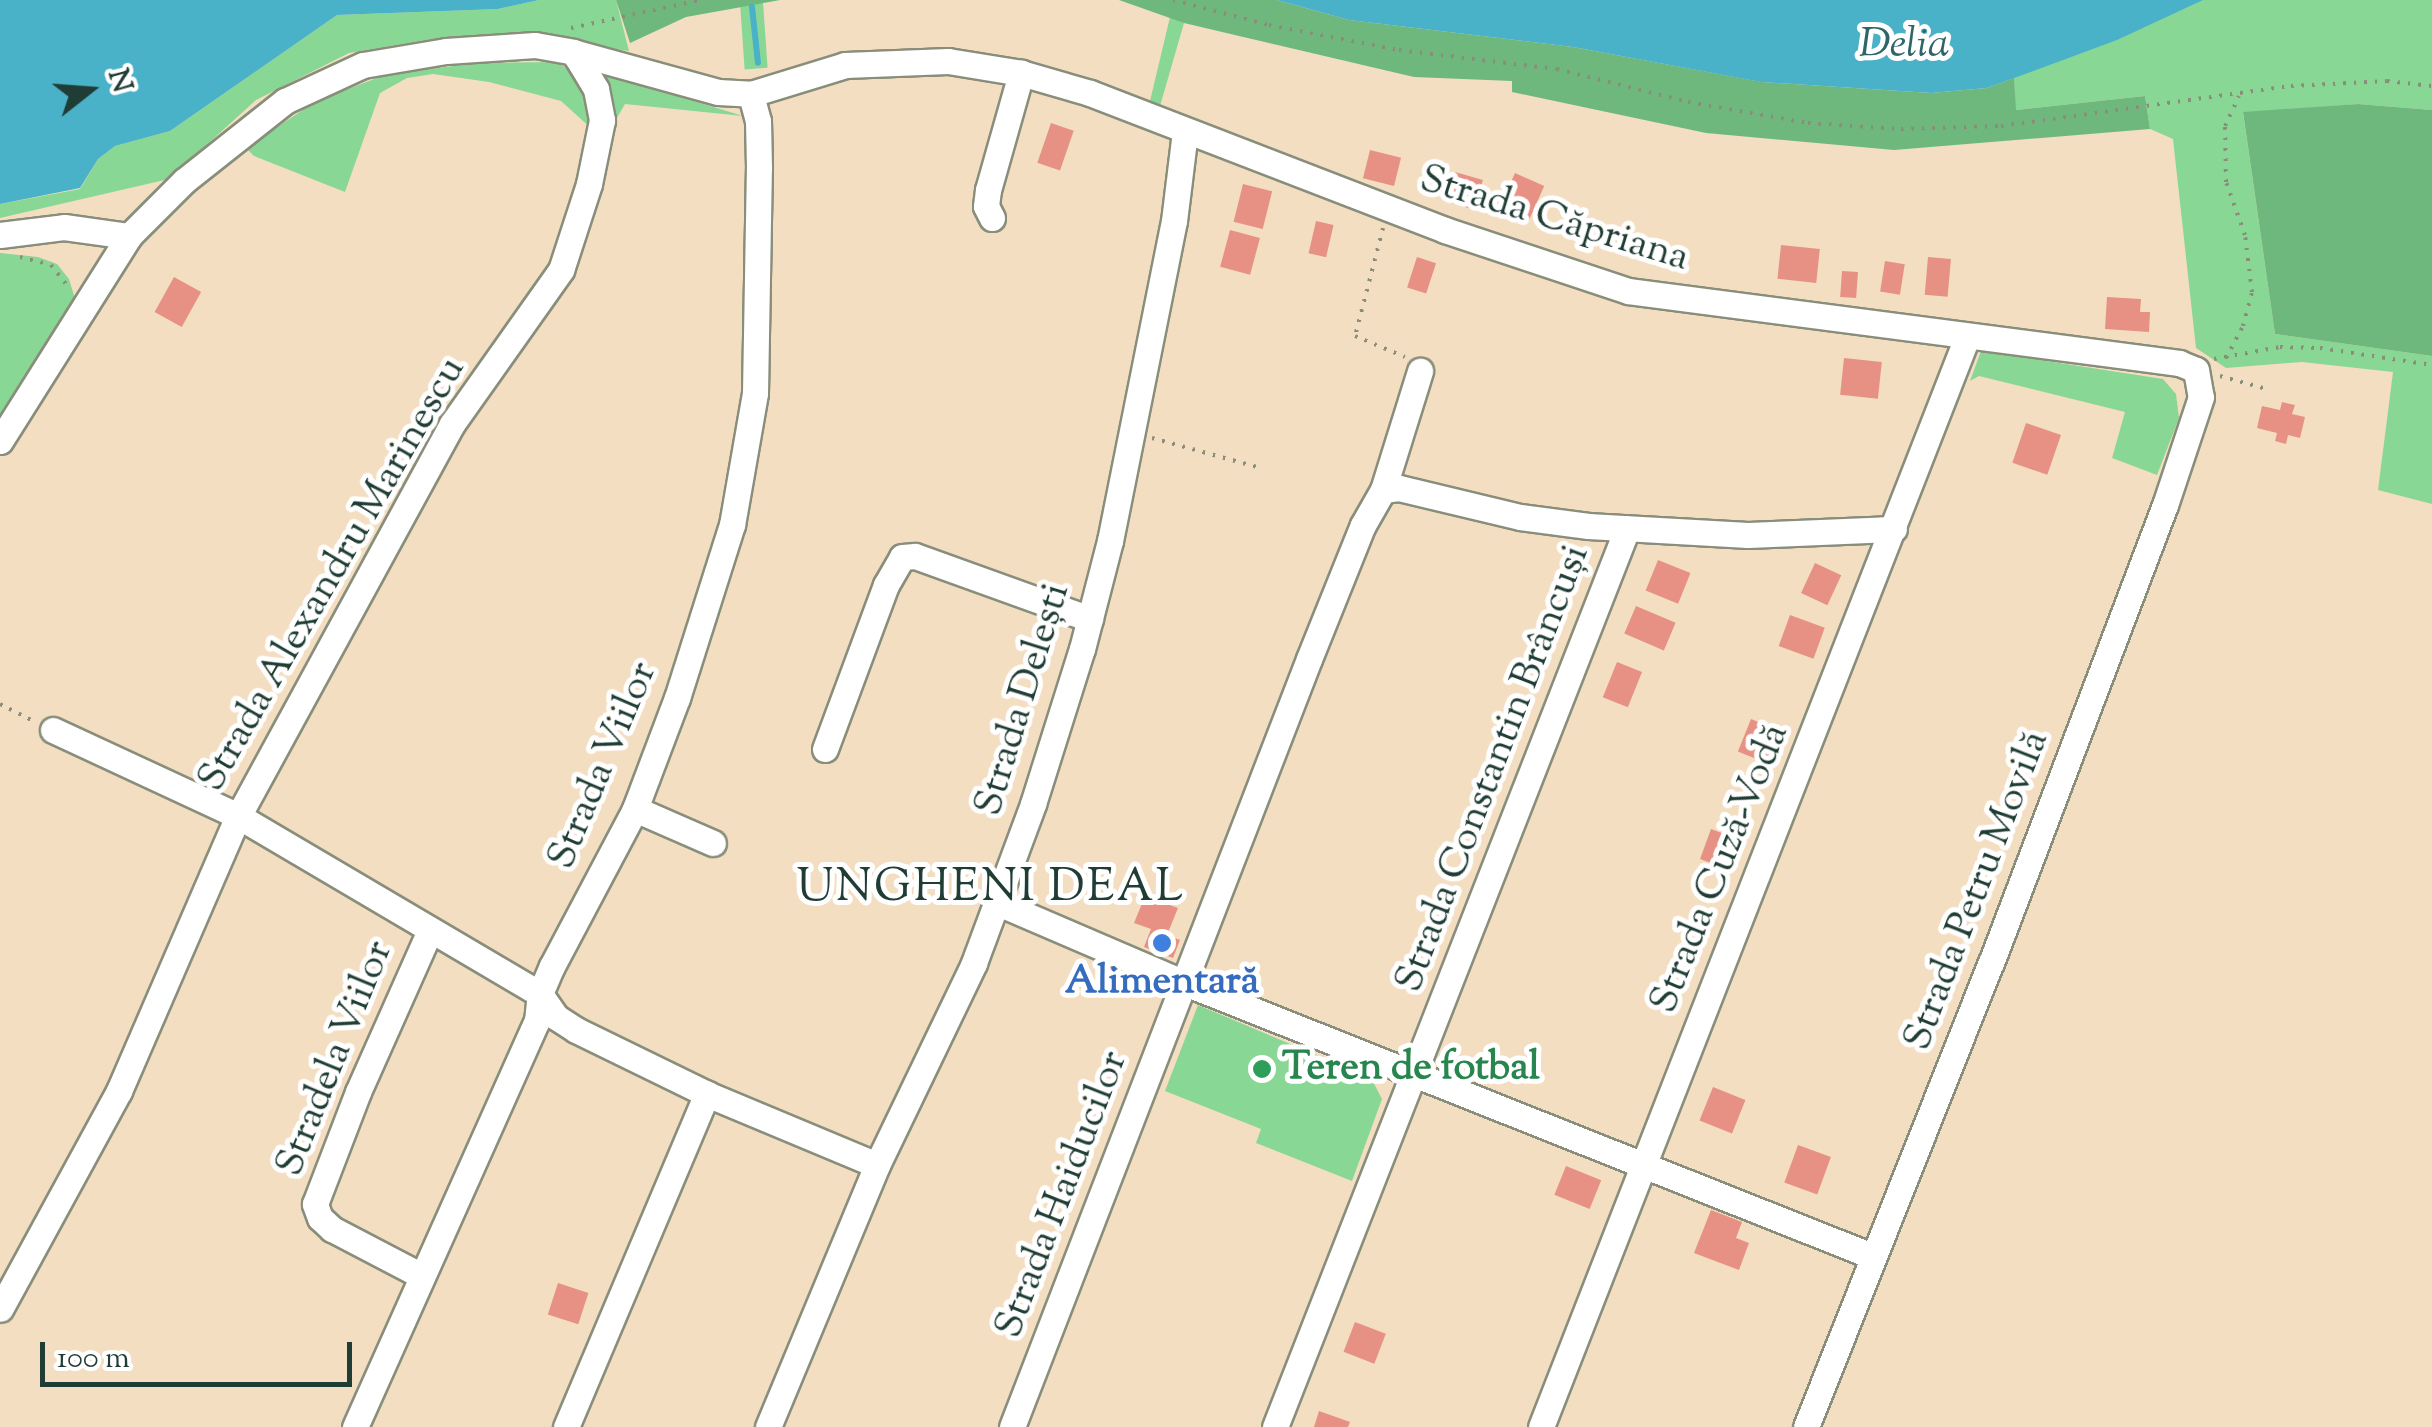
<!DOCTYPE html>
<meta charset="utf-8">
<style>
body{margin:0}
#map{position:relative;width:2432px;height:1427px;overflow:hidden;background:#f3dec2;font-family:"Sorts Mill Goudy",serif}
div>[style]{position:absolute}
[style*='--x']{left:calc(var(--x)*1px);top:calc(var(--y)*1px);width:calc(var(--w)*1px);rotate:calc(var(--a)*1deg)}
.green>*{inset:0;background:#89d795;transform-origin:0 0}
.forest>*{inset:0;background:#6eb87e}
.water>*{inset:0;background:#49b1c8}
.stream>*{height:6px;margin:-3px;padding:0 3px;transform-origin:3px;border-radius:3px;background:#49b1c8}
.building>*{inset:0;background:#e69184;transform-origin:0 0}
.path>*{height:4px;margin-top:-2px;transform-origin:0;background:repeating-linear-gradient(90deg,#898e7b 0 2.5px,transparent 0 10.5px)}
.roads{filter:drop-shadow(2px 0 #898e7b) drop-shadow(-2px 0 #898e7b) drop-shadow(0 2px #898e7b) drop-shadow(0 -2px #898e7b)}
.minor>*{height:25px;margin:-12.5px;padding:0 12.5px;transform-origin:12.5px;border-radius:12.5px;background:#fff}
.dots>*{width:28px;height:28px;translate:-50% -50%;box-sizing:border-box;border:5px solid #fff;border-radius:50%}
span{translate:-50% -50%;white-space:nowrap;text-align:center;line-height:1.15;-webkit-text-stroke:10px #fff;paint-order:stroke}
.street-label{font-size:40px;color:#1f3d34}
.shop-label{font-size:40px;color:#366cbe;font-weight:700}
.leisure-label{font-size:40px;color:#27864d;font-weight:700}
.left{translate:0 -50%;text-align:left}
.water-label{font-size:42px;color:#2e6668;font-style:italic}
.quarter-label{font-size:45px;color:#1f3d34;letter-spacing:2.5px}
.north{position:absolute;left:40px;top:40px;width:100px;height:100px;-webkit-text-stroke:8px #fff;paint-order:stroke;rotate:73deg;font-size:28px;font-weight:700;line-height:40px;text-align:center;color:#1f3d34}
.north::after{content:'';display:block;margin:auto;width:35px;height:45px;background:#1f3d34;clip-path:polygon(50% 0,100% 100%,50% 72%,0 100%)}
.scale{position:absolute;left:40px;top:1342px;width:312px;height:45px;box-sizing:border-box;border:5px solid #1f3d34;border-top:0;padding-left:12px;font-size:30px;line-height:35px;white-space:nowrap;color:#1f3d34;-webkit-text-stroke:8px #fff;paint-order:stroke}
</style>
<div id="map">
<div class="green">
<div style="clip-path:polygon(539px 0,616px 0,629px 51px,512px 34px,426px 40px,349px 53px,256px 100px,169px 179px,0 218px,0 204px,80px 189px,98px 159px,115px 146px,170px 131px,337px 15px,498px 9px)"></div>
<div style="clip-path:polygon(1277px 0,2432px 0,2432px 110px,2358px 104px,2243px 113px,2275px 334px,2432px 356px,2432px 504px,2378px 490px,2393px 372px,2302px 362px,2226px 368px,2196px 348px,2173px 139px,2150px 129px,2145px 96px,2015px 110px,2014px 79px)"></div>
<div style="left:763px;top:2px;width:66px;height:23px;rotate:86deg"></div>
<div style="clip-path:polygon(1170px 17px,1184px 23px,1160px 106px,1150px 101px)"></div>
<div style="clip-path:polygon(559px 62px,583px 84px,593px 130px,561px 101px,489px 82px,433px 74px,407px 78px,380px 93px,345px 192px,254px 156px,246px 148px,316px 101px,385px 75px,476px 63px)"></div>
<div style="clip-path:polygon(592px 70px,743px 116px,625px 104px,614px 123px)"></div>
<div style="clip-path:polygon(0 253px,38px 257px,57px 264px,69px 279px,76px 302px,0 425px)"></div>
<div style="clip-path:polygon(1981px 351px,2163px 379px,2176px 394px,2179px 418px,2157px 475px,2112px 458px,2125px 412px,1979px 376px,1970px 381px)"></div>
<div style="clip-path:polygon(1198px 1005px,1371px 1078px,1382px 1099px,1352px 1181px,1256px 1143px,1261px 1129px,1165px 1091px)"></div>
</div>
<div class="forest">
<div style="clip-path:polygon(616px 0,780px 0,686px 17px,630px 43px)"></div>
<div style="clip-path:polygon(1119px 0,1277px 0,1349px 20px,1573px 47px,1762px 82px,1931px 93px,1987px 88px,2014px 78px,2016px 110px,2145px 96px,2150px 129px,1894px 150px,1706px 133px,1512px 92px,1512px 81px,1414px 77px,1184px 23px)"></div>
<div style="clip-path:polygon(2358px 104px,2432px 110px,2432px 356px,2275px 334px,2243px 112px)"></div>
</div>
<div class="water">
<div style="clip-path:polygon(0 0,539px 0,498px 9px,337px 15px,170px 131px,115px 146px,98px 159px,80px 188px,0 204px)"></div>
<div style="clip-path:polygon(1277px 0,2203px 0,2117px 40px,1987px 88px,1931px 93px,1761px 82px,1573px 47px,1349px 20px)"></div>
</div>
<div class="stream">
<div style="--x:752;--y:7;--w:56;--a:83.9"></div>
</div>
<div class="building">
<div style="left:1051px;top:123px;width:24px;height:42px;rotate:19deg"></div>
<div style="left:1370px;top:150px;width:32px;height:29px;rotate:14deg"></div>
<div style="left:1455px;top:172px;width:29px;height:31px;rotate:16deg"></div>
<div style="left:1515px;top:173px;width:32px;height:38px;rotate:24deg"></div>
<div style="left:1243px;top:184px;width:30px;height:39px;rotate:14deg"></div>
<div style="left:1316px;top:221px;width:18px;height:33px;rotate:13deg"></div>
<div style="left:1230px;top:230px;width:31px;height:38px;rotate:15deg"></div>
<div style="left:1781px;top:245px;width:39px;height:34px;rotate:6deg"></div>
<div style="left:1417px;top:257px;width:20px;height:32px;rotate:18deg"></div>
<div style="left:1928px;top:257px;width:23px;height:38px;rotate:5deg"></div>
<div style="left:1885px;top:261px;width:20px;height:31px;rotate:9deg"></div>
<div style="left:1842px;top:271px;width:16px;height:26px;rotate:4deg"></div>
<div style="left:174px;top:277px;width:31px;height:40px;rotate:29deg"></div>
<div style="clip-path:polygon(2107px 297px,2141px 299px,2140px 312px,2150px 312px,2149px 332px,2105px 329px)"></div>
<div style="left:1844px;top:358px;width:38px;height:37px;rotate:6deg"></div>
<div style="clip-path:polygon(2282px 402px,2295px 405px,2292px 414px,2305px 417px,2300px 438px,2288px 435px,2286px 444px,2275px 441px,2277px 433px,2257px 428px,2262px 406px,2280px 410px)"></div>
<div style="left:2026px;top:423px;width:37px;height:42px;rotate:19deg"></div>
<div style="left:1658px;top:560px;width:35px;height:33px;rotate:22deg"></div>
<div style="left:1815px;top:563px;width:29px;height:33px;rotate:25deg"></div>
<div style="left:1636px;top:606px;width:43px;height:30px;rotate:23deg"></div>
<div style="left:1790px;top:615px;width:37px;height:33px;rotate:20deg"></div>
<div style="left:1617px;top:662px;width:27px;height:38px;rotate:22deg"></div>
<div style="left:1751px;top:719px;width:35px;height:35px;rotate:22deg"></div>
<div style="left:1711px;top:829px;width:29px;height:32px;rotate:20deg"></div>
<div style="clip-path:polygon(1145px 896px,1178px 908px,1167px 935px,1180px 940px,1173px 958px,1144px 947px,1151px 929px,1134px 923px)"></div>
<div style="left:1713px;top:1087px;width:35px;height:36px;rotate:22deg"></div>
<div style="left:1798px;top:1145px;width:35px;height:40px;rotate:20deg"></div>
<div style="left:1566px;top:1166px;width:38px;height:31px;rotate:22deg"></div>
<div style="clip-path:polygon(1711px 1210px,1742px 1222px,1736px 1238px,1749px 1243px,1739px 1270px,1694px 1253px)"></div>
<div style="left:558px;top:1283px;width:32px;height:33px;rotate:18deg"></div>
<div style="left:1355px;top:1322px;width:33px;height:32px;rotate:21deg"></div>
<div style="clip-path:polygon(1319px 1411px,1350px 1422px,1348px 1427px,1314px 1427px)"></div>
</div>
<div class="path">
<div style="--x:1173;--y:0;--w:99;--a:14.6"></div>
<div style="--x:1269;--y:25;--w:132;--a:10.9"></div>
<div style="--x:1399;--y:50;--w:159;--a:6.9"></div>
<div style="--x:1557;--y:69;--w:135;--a:14.1"></div>
<div style="--x:1688;--y:102;--w:122;--a:9.9"></div>
<div style="--x:1808;--y:123;--w:93;--a:3.7"></div>
<div style="--x:1901;--y:129;--w:100;--a:-1.7"></div>
<div style="--x:2001;--y:126;--w:293;--a:-7.9"></div>
<div style="--x:2291;--y:86;--w:96;--a:-3"></div>
<div style="--x:2387;--y:81;--w:45;--a:6.3"></div>
<div style="--x:571;--y:28;--w:132;--a:-12.2"></div>
<div style="--x:1383;--y:228;--w:112;--a:104.5"></div>
<div style="--x:1355;--y:336;--w:54;--a:22.8"></div>
<div style="--x:20;--y:257;--w:32;--a:14"></div>
<div style="--x:51;--y:265;--w:28;--a:52"></div>
<div style="--x:2226;--y:358;--w:36;--a:-62"></div>
<div style="--x:2243;--y:326;--w:35;--a:-75"></div>
<div style="--x:2252;--y:292;--w:57;--a:-97"></div>
<div style="--x:2245;--y:235;--w:56;--a:-109.7"></div>
<div style="--x:2226;--y:182;--w:56;--a:-91"></div>
<div style="--x:2225;--y:126;--w:33;--a:-65"></div>
<div style="--x:2214;--y:359;--w:67;--a:-10.3"></div>
<div style="--x:2280;--y:347;--w:40;--a:1.4"></div>
<div style="--x:2320;--y:348;--w:113;--a:8.6"></div>
<div style="--x:2220;--y:376;--w:52;--a:15.6"></div>
<div style="--x:1152;--y:438;--w:113;--a:15.4"></div>
<div style="--x:0;--y:704;--w:39;--a:27"></div>
</div>
<div class="roads">
<div class="minor">
<div style="--x:573;--y:52;--w:150;--a:15.4"></div>
<div style="--x:718;--y:92;--w:33;--a:3"></div>
<div style="--x:751;--y:94;--w:98;--a:-17.1"></div>
<div style="--x:845;--y:65;--w:103;--a:-2.2"></div>
<div style="--x:948;--y:61;--w:74;--a:9.3"></div>
<div style="--x:1021;--y:73;--w:72;--a:16.2"></div>
<div style="--x:1090;--y:93;--w:381;--a:21.1"></div>
<div style="--x:1445;--y:230;--w:193;--a:18.4"></div>
<div style="--x:1628;--y:291;--w:556;--a:7.44"></div>
<div style="--x:2179;--y:363;--w:18;--a:22"></div>
<div style="--x:2196;--y:370;--w:27;--a:80"></div>
<div style="--x:2201;--y:397;--w:114;--a:108.4"></div>
<div style="--x:2165;--y:505;--w:489;--a:110.8"></div>
<div style="--x:1991;--y:962;--w:500;--a:111.7"></div>
<div style="--x:992;--y:218;--w:13;--a:-117"></div>
<div style="--x:986;--y:206;--w:16;--a:-83"></div>
<div style="--x:988;--y:190;--w:122;--a:-74.2"></div>
<div style="--x:0;--y:235;--w:64;--a:-7.1"></div>
<div style="--x:64;--y:227;--w:66;--a:7.9"></div>
<div style="--x:0;--y:441;--w:242;--a:-57.8"></div>
<div style="--x:129;--y:236;--w:78;--a:-45"></div>
<div style="--x:184;--y:181;--w:129;--a:-38.4"></div>
<div style="--x:285;--y:101;--w:86;--a:-24.8"></div>
<div style="--x:363;--y:65;--w:84;--a:-9.6"></div>
<div style="--x:446;--y:51;--w:89;--a:-3.9"></div>
<div style="--x:535;--y:45;--w:39;--a:10"></div>
<div style="--x:573;--y:52;--w:14;--a:56"></div>
<div style="--x:581;--y:64;--w:29;--a:59"></div>
<div style="--x:596;--y:89;--w:32;--a:79"></div>
<div style="--x:602;--y:120;--w:65;--a:101.5"></div>
<div style="--x:589;--y:184;--w:90;--a:108"></div>
<div style="--x:561;--y:270;--w:189;--a:125.3"></div>
<div style="--x:452;--y:424;--w:447;--a:118.6"></div>
<div style="--x:238;--y:816;--w:300;--a:113.4"></div>
<div style="--x:119;--y:1091;--w:248;--a:118.6"></div>
<div style="--x:1383;--y:490;--w:16;--a:-7"></div>
<div style="--x:1399;--y:488;--w:124;--a:13.5"></div>
<div style="--x:1520;--y:517;--w:69;--a:7.5"></div>
<div style="--x:1588;--y:526;--w:160;--a:3.2"></div>
<div style="--x:1748;--y:535;--w:146;--a:-2.4"></div>
<div style="--x:53;--y:730;--w:204;--a:24.9"></div>
<div style="--x:238;--y:816;--w:351;--a:30.5"></div>
<div style="--x:540;--y:994;--w:28;--a:55"></div>
<div style="--x:556;--y:1017;--w:24;--a:33"></div>
<div style="--x:576;--y:1030;--w:146;--a:26"></div>
<div style="--x:707;--y:1094;--w:184;--a:22.7"></div>
<div style="--x:825;--y:749;--w:175;--a:-69.6"></div>
<div style="--x:886;--y:585;--w:32;--a:-60"></div>
<div style="--x:902;--y:557;--w:13;--a:-4"></div>
<div style="--x:915;--y:556;--w:186;--a:19.8"></div>
<div style="--x:635;--y:809;--w:85;--a:23.6"></div>
<div style="--x:998;--y:903;--w:203;--a:23.2"></div>
<div style="--x:1185;--y:983;--w:739;--a:21.67"></div>
<div style="--x:422;--y:1276;--w:102;--a:-152.4"></div>
<div style="--x:332;--y:1229;--w:16;--a:-137"></div>
<div style="--x:320;--y:1218;--w:15;--a:-110"></div>
<div style="--x:315;--y:1204;--w:120;--a:-69"></div>
<div style="--x:358;--y:1092;--w:177;--a:-66"></div>
<div style="--x:355;--y:1427;--w:445;--a:-65.9"></div>
<div style="--x:537;--y:1021;--w:27;--a:-84"></div>
<div style="--x:540;--y:994;--w:30;--a:-67"></div>
<div style="--x:552;--y:966;--w:178;--a:-62.1"></div>
<div style="--x:635;--y:809;--w:119;--a:-69.3"></div>
<div style="--x:677;--y:698;--w:182;--a:-72.4"></div>
<div style="--x:732;--y:525;--w:134;--a:-80.1"></div>
<div style="--x:755;--y:393;--w:225;--a:-89"></div>
<div style="--x:759;--y:168;--w:47;--a:-91.2"></div>
<div style="--x:758;--y:121;--w:28;--a:-105"></div>
<div style="--x:566;--y:1427;--w:362;--a:-67.1"></div>
<div style="--x:768;--y:1427;--w:284;--a:-67.4"></div>
<div style="--x:877;--y:1165;--w:224;--a:-64.3"></div>
<div style="--x:974;--y:963;--w:170;--a:-69.6"></div>
<div style="--x:1033;--y:804;--w:163;--a:-72.5"></div>
<div style="--x:1082;--y:649;--w:112;--a:-75.5"></div>
<div style="--x:1110;--y:541;--w:326;--a:-78.7"></div>
<div style="--x:1174;--y:221;--w:90;--a:-83"></div>
<div style="--x:1012;--y:1427;--w:823;--a:-68.86"></div>
<div style="--x:1309;--y:659;--w:144;--a:-68.1"></div>
<div style="--x:1363;--y:525;--w:40;--a:-60.3"></div>
<div style="--x:1383;--y:490;--w:125;--a:-72.7"></div>
<div style="--x:1275;--y:1427;--w:965;--a:-68.6"></div>
<div style="--x:1541;--y:1427;--w:1170;--a:-68.65"></div>
</div>
</div>
<div class="dots">
<div style="left:1162px;top:943px;background:#3f7fe0"></div>
<div style="left:1262px;top:1069px;background:#2e9e5b"></div>
</div>
<div class="street-label">
<span style="left:1554px;top:220px;rotate:17deg">Strada Căpriana</span>
<span style="left:333px;top:575px;rotate:-60deg">Strada Alexandru Marinescu</span>
<span style="left:1024px;top:700px;rotate:-73deg">Strada Delești</span>
<span style="left:604px;top:766px;rotate:-67deg">Strada Viilor</span>
<span style="left:1494px;top:769px;rotate:-69deg">Strada Constantin Brâncuşi</span>
<span style="left:1721px;top:869px;rotate:-68deg">Strada Cuză-Vodă</span>
<span style="left:1978px;top:891px;rotate:-69deg">Strada Petru Movilă</span>
<span style="left:336px;top:1059px;rotate:-68deg">Stradela Viilor</span>
<span style="left:1063px;top:1195px;rotate:-69deg">Strada Haiducilor</span>
</div>
<div class="shop-label">
<span style="left:1162px;top:983px">Alimentară</span>
</div>
<div class="leisure-label">
<span class="left" style="left:1282px;top:1069px">Teren de fotbal</span>
</div>
<div class="water-label">
<span style="left:1904px;top:46px">Delia</span>
</div>
<div class="quarter-label">
<span style="left:991px;top:890px">UNGHENI DEAL</span>
</div>
<div class="north">N</div>
<div class="scale">100 m</div>
</div>
